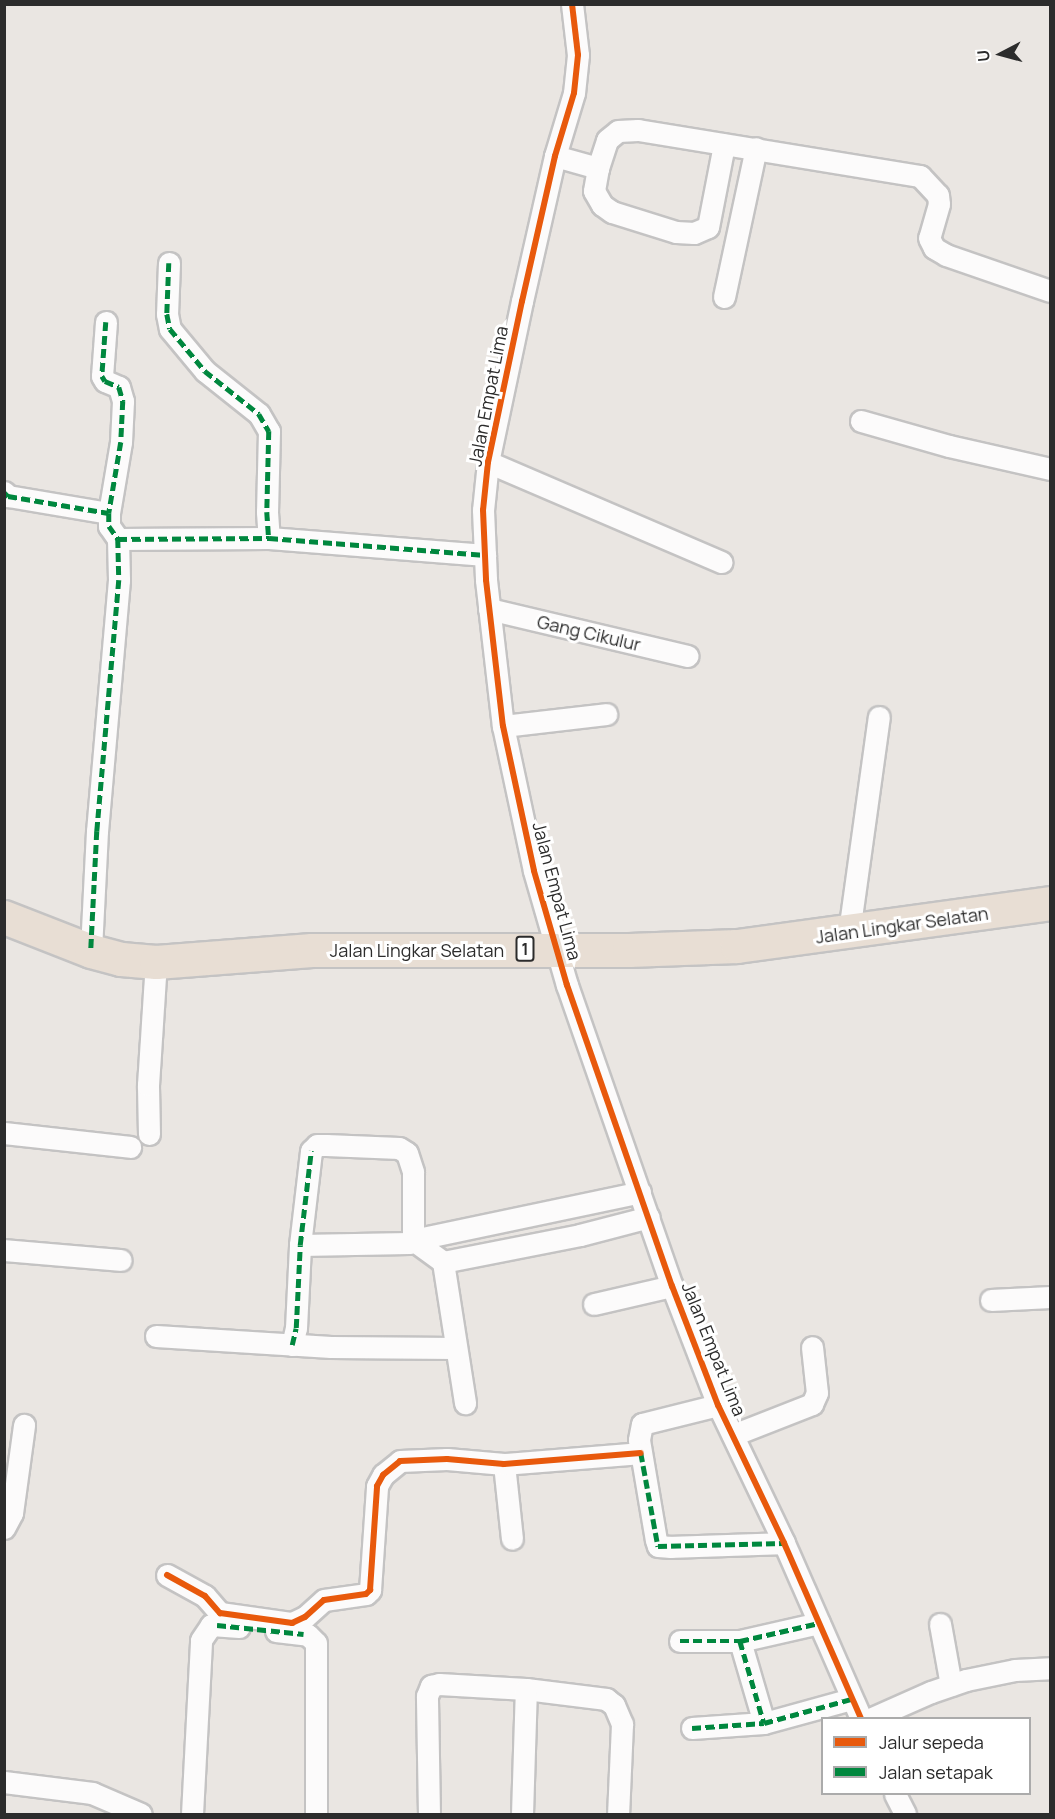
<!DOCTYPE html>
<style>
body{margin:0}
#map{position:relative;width:1055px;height:1819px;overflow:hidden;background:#eae6e2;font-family:Manrope,sans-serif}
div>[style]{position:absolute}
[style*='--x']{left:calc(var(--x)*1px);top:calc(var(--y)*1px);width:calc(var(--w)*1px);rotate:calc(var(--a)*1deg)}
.roads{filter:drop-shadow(2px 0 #c4c3c3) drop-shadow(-2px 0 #c4c3c3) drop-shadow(0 2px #c4c3c3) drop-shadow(0 -2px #c4c3c3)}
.minor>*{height:21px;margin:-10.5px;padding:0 10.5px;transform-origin:10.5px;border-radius:10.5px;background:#fcfbfb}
.trunk>*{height:33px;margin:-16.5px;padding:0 16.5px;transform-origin:16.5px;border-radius:16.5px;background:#e8ded4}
.quiet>*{height:4.5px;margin-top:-2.25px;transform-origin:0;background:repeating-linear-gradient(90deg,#00873e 0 9px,transparent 0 13.5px)}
.cycleway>*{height:6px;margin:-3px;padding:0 3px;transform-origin:3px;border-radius:3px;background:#e8590c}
span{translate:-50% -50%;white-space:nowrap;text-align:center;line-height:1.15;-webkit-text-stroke:6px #fff;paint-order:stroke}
.shield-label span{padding:2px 4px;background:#fff;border:2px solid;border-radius:4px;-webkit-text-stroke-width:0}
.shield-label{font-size:16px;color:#2c2c2c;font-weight:700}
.street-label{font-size:18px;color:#2c2c2c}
.frame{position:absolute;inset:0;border:6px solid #2c2c2c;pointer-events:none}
.legend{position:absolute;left:821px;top:1717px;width:210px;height:78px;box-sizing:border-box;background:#fff;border:2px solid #ababab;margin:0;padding:8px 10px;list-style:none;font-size:18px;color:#2c2c2c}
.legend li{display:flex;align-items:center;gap:12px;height:30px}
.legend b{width:30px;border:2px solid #ababab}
.north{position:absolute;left:971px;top:24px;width:60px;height:60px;-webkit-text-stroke:4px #fff;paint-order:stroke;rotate:264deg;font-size:16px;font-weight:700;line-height:24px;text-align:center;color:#2c2c2c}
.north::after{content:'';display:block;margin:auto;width:21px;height:27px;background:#2c2c2c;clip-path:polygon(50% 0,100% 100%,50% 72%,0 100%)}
</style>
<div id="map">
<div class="roads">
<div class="minor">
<div style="--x:572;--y:4;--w:51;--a:83.3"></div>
<div style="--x:578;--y:55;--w:38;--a:96"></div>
<div style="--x:574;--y:93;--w:66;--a:106.8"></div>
<div style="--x:555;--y:156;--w:149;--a:102.8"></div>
<div style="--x:522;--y:301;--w:165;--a:101.9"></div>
<div style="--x:488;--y:462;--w:48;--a:95.9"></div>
<div style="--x:483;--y:510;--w:70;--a:87.5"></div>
<div style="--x:486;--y:580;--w:147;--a:83.4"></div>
<div style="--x:503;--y:726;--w:148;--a:77.9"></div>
<div style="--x:534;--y:871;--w:119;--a:73.9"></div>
<div style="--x:567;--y:985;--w:319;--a:70.8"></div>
<div style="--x:672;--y:1286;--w:128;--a:68.9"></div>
<div style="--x:718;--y:1405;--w:153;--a:64.4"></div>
<div style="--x:784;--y:1543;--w:191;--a:66.3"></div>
<div style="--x:555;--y:156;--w:45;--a:15.6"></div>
<div style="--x:598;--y:168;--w:29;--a:-72"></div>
<div style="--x:607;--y:140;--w:14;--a:-39"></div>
<div style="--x:618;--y:131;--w:20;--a:-3"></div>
<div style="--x:638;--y:130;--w:286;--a:9.3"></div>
<div style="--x:920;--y:176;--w:26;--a:47"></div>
<div style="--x:938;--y:195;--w:9;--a:84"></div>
<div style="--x:939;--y:204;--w:35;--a:106"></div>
<div style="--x:929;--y:238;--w:11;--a:63"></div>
<div style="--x:934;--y:248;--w:14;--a:30"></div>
<div style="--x:946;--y:255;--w:110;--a:19.1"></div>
<div style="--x:598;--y:168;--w:23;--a:100"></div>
<div style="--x:594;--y:191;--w:16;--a:60"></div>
<div style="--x:602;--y:205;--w:12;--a:35"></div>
<div style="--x:612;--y:212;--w:67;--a:17.4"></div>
<div style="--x:676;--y:232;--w:18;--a:3"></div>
<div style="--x:694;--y:233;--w:15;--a:-23"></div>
<div style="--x:708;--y:227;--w:84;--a:-79"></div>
<div style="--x:169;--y:263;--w:51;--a:92.2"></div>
<div style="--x:167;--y:314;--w:15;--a:79"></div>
<div style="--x:170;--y:329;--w:55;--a:50.2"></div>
<div style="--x:205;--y:371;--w:69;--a:38.5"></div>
<div style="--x:259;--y:414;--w:20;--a:60"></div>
<div style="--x:269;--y:431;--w:81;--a:91.4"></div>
<div style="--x:267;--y:512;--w:26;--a:86"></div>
<div style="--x:724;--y:297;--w:152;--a:-77.9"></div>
<div style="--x:106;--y:322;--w:54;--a:94.2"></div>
<div style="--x:102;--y:376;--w:6;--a:59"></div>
<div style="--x:105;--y:381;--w:15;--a:23"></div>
<div style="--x:119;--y:387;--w:15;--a:74"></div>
<div style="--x:123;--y:401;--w:41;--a:92.8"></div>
<div style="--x:121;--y:442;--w:72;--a:99.6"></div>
<div style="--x:861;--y:421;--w:91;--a:15.9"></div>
<div style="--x:949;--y:446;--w:104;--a:12.8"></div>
<div style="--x:488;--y:462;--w:254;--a:23.2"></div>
<div style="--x:4;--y:492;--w:6;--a:45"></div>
<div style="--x:8;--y:496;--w:102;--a:9.6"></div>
<div style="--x:109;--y:513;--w:13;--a:90"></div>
<div style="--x:109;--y:526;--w:16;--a:55"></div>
<div style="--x:118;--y:539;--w:41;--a:88.6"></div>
<div style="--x:119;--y:580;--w:252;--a:95"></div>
<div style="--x:97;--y:831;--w:120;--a:92.9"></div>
<div style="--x:118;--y:539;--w:151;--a:-0.4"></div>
<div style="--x:269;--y:538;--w:217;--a:4.5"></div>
<div style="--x:489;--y:609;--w:204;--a:13.3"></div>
<div style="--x:503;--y:726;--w:104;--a:-6.6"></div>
<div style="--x:849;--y:932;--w:217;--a:-82.1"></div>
<div style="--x:4;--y:1133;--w:127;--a:6.3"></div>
<div style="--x:149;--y:1134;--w:49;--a:-91.2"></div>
<div style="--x:148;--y:1085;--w:123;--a:-86.3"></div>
<div style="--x:413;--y:1240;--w:37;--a:36"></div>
<div style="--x:443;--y:1262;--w:143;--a:81.1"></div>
<div style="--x:300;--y:1245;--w:109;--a:-1.1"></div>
<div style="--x:409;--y:1243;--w:5;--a:-37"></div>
<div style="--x:413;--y:1240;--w:232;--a:-11.9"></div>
<div style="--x:4;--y:1250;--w:117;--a:4.9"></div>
<div style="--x:443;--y:1262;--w:140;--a:-11.1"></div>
<div style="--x:580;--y:1235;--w:71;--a:-14.6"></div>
<div style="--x:991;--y:1300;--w:59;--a:-2.9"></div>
<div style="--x:594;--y:1304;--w:80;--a:-13"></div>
<div style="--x:156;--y:1336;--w:175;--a:3.6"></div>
<div style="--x:331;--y:1347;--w:124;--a:0.5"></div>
<div style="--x:292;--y:1345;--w:17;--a:-77"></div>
<div style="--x:296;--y:1328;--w:83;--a:-87.2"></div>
<div style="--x:300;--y:1245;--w:95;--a:-83.3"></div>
<div style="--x:311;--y:1151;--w:8;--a:-45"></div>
<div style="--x:317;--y:1145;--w:9;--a:0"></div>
<div style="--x:326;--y:1145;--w:73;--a:2.4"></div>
<div style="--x:399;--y:1148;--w:9;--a:32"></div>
<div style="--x:407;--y:1153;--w:20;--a:72"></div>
<div style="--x:413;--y:1172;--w:68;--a:90"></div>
<div style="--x:718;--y:1405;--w:78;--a:166"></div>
<div style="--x:642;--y:1424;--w:16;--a:101"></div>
<div style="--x:639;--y:1440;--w:101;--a:80.4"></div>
<div style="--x:656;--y:1540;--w:6;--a:72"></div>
<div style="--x:658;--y:1546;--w:13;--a:4"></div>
<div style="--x:671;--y:1547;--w:113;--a:-2"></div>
<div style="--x:733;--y:1435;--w:85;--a:-21.4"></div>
<div style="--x:812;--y:1404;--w:12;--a:-66"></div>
<div style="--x:817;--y:1393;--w:46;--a:-96.2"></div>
<div style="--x:504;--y:1464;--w:75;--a:83.9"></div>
<div style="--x:4;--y:1528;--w:17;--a:-62"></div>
<div style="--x:12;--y:1513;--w:89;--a:-82.2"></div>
<div style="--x:167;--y:1575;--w:43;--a:28.9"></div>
<div style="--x:205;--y:1596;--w:23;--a:49"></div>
<div style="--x:220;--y:1613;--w:73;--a:7.9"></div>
<div style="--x:292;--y:1623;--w:14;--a:-25"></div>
<div style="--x:305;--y:1617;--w:25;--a:-42"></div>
<div style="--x:324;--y:1600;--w:42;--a:-8.1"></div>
<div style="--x:366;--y:1594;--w:6;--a:-45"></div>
<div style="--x:370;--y:1590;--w:104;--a:-86.1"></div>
<div style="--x:377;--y:1486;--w:13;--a:-61"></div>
<div style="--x:383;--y:1475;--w:22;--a:-39"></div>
<div style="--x:400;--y:1461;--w:47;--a:-2.4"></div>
<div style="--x:447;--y:1459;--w:57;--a:5"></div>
<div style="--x:504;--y:1464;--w:137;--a:-4.6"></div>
<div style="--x:940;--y:1624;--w:62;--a:79.8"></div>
<div style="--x:276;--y:1631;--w:32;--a:7"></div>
<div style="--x:308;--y:1635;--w:11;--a:45"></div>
<div style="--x:316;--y:1643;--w:171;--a:90"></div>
<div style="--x:680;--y:1641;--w:60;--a:0"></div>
<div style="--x:740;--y:1641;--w:81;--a:-12.8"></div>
<div style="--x:740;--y:1641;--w:85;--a:73.7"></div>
<div style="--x:872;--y:1718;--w:64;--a:-23.8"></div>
<div style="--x:931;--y:1692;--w:37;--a:-19"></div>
<div style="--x:966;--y:1680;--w:50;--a:-11.5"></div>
<div style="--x:1015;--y:1670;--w:35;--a:-3"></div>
<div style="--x:692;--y:1728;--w:72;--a:-4"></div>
<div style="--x:764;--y:1723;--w:90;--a:-15.4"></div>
<div style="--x:4;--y:1782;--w:89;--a:7.1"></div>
<div style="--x:92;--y:1793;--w:53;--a:23.2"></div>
<div style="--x:895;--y:1794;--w:22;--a:63"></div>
<div style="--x:192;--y:1814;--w:174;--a:-87"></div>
<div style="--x:201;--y:1640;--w:18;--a:-56"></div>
<div style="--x:211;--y:1625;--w:28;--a:4"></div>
<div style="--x:429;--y:1814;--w:118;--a:-91"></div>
<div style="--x:427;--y:1696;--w:11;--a:-68"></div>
<div style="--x:431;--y:1686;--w:8;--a:-14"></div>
<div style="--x:439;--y:1684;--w:87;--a:3.3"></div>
<div style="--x:526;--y:1689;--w:81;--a:7.1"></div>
<div style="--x:606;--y:1699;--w:10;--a:37"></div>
<div style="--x:614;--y:1705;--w:21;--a:67"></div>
<div style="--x:622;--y:1724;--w:90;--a:92.5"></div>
<div style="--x:522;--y:1814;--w:125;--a:-88.2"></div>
</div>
<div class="trunk">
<div style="--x:4;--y:917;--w:93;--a:21.3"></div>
<div style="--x:91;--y:951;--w:31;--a:15"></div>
<div style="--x:121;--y:959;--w:35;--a:5"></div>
<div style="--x:156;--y:962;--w:156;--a:-4.4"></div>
<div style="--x:312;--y:950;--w:317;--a:0"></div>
<div style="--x:629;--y:950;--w:108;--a:-2.1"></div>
<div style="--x:737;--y:946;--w:316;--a:-7.8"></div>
</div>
</div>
<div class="quiet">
<div style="--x:169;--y:263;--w:51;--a:92.2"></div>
<div style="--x:167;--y:314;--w:15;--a:79"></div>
<div style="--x:170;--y:329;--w:55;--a:50.2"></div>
<div style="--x:205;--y:371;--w:69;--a:38.5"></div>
<div style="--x:259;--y:414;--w:20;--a:60"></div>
<div style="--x:269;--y:431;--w:81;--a:91.4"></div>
<div style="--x:267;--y:512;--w:26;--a:86"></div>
<div style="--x:106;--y:322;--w:54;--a:94.2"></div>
<div style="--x:102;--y:376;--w:6;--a:59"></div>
<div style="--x:105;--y:381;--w:15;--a:23"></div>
<div style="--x:119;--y:387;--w:15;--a:74"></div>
<div style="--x:123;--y:401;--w:41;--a:92.8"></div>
<div style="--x:121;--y:442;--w:72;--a:99.6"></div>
<div style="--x:4;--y:492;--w:6;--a:45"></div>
<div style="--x:8;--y:496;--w:102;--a:9.6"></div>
<div style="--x:109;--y:513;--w:13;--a:90"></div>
<div style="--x:109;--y:526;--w:16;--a:55"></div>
<div style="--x:118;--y:539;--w:41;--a:88.6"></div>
<div style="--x:119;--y:580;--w:252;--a:95"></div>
<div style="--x:97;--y:831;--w:120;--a:92.9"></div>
<div style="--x:118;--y:539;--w:151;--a:-0.4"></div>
<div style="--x:269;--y:538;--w:217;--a:4.5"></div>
<div style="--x:292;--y:1345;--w:17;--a:-77"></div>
<div style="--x:296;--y:1328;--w:83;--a:-87.2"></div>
<div style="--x:300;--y:1245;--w:95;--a:-83.3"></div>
<div style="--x:641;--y:1453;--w:95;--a:79.6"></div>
<div style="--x:658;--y:1546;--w:126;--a:-1.4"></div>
<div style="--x:217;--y:1625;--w:87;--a:5.9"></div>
<div style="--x:680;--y:1641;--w:60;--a:0"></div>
<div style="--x:740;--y:1641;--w:81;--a:-12.8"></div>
<div style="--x:740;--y:1641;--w:85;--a:73.7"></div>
<div style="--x:692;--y:1728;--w:72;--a:-4"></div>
<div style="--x:764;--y:1723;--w:90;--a:-15.4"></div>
</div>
<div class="cycleway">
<div style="--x:572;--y:4;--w:51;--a:83.3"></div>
<div style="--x:578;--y:55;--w:38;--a:96"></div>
<div style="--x:574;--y:93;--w:66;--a:106.8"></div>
<div style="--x:555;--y:156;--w:149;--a:102.8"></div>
<div style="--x:522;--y:301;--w:165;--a:101.9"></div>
<div style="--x:488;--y:462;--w:48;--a:95.9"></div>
<div style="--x:483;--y:510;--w:70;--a:87.5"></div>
<div style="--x:486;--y:580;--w:147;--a:83.4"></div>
<div style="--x:503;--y:726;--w:148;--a:77.9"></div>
<div style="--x:534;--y:871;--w:119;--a:73.9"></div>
<div style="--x:567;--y:985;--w:319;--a:70.8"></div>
<div style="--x:672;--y:1286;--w:128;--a:68.9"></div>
<div style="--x:718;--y:1405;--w:153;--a:64.4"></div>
<div style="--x:784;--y:1543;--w:191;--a:66.3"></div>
<div style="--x:167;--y:1575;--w:43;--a:28.9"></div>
<div style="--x:205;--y:1596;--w:23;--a:49"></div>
<div style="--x:220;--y:1613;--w:73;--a:7.9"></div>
<div style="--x:292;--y:1623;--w:14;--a:-25"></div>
<div style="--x:305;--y:1617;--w:25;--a:-42"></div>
<div style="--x:324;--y:1600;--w:42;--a:-8.1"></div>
<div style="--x:366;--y:1594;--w:6;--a:-45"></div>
<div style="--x:370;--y:1590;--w:104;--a:-86.1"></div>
<div style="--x:377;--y:1486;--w:13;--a:-61"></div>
<div style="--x:383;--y:1475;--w:22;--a:-39"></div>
<div style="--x:400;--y:1461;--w:47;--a:-2.4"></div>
<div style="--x:447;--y:1459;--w:57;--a:5"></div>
<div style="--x:504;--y:1464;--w:137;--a:-4.6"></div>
</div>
<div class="shield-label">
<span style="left:525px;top:949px">1</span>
</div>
<div class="street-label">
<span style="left:488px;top:396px;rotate:-79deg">Jalan Empat Lima</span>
<span style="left:589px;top:633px;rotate:13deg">Gang Cikulur</span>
<span style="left:557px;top:891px;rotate:75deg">Jalan Empat Lima</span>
<span style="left:902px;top:925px;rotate:-8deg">Jalan Lingkar Selatan</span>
<span style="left:417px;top:950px">Jalan Lingkar Selatan</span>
<span style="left:714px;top:1349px;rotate:68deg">Jalan Empat Lima</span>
</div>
<div class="frame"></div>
<ul class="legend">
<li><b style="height:8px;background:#e8590c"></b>Jalur sepeda</li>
<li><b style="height:8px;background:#00873e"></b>Jalan setapak</li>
</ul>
<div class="north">U</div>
</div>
